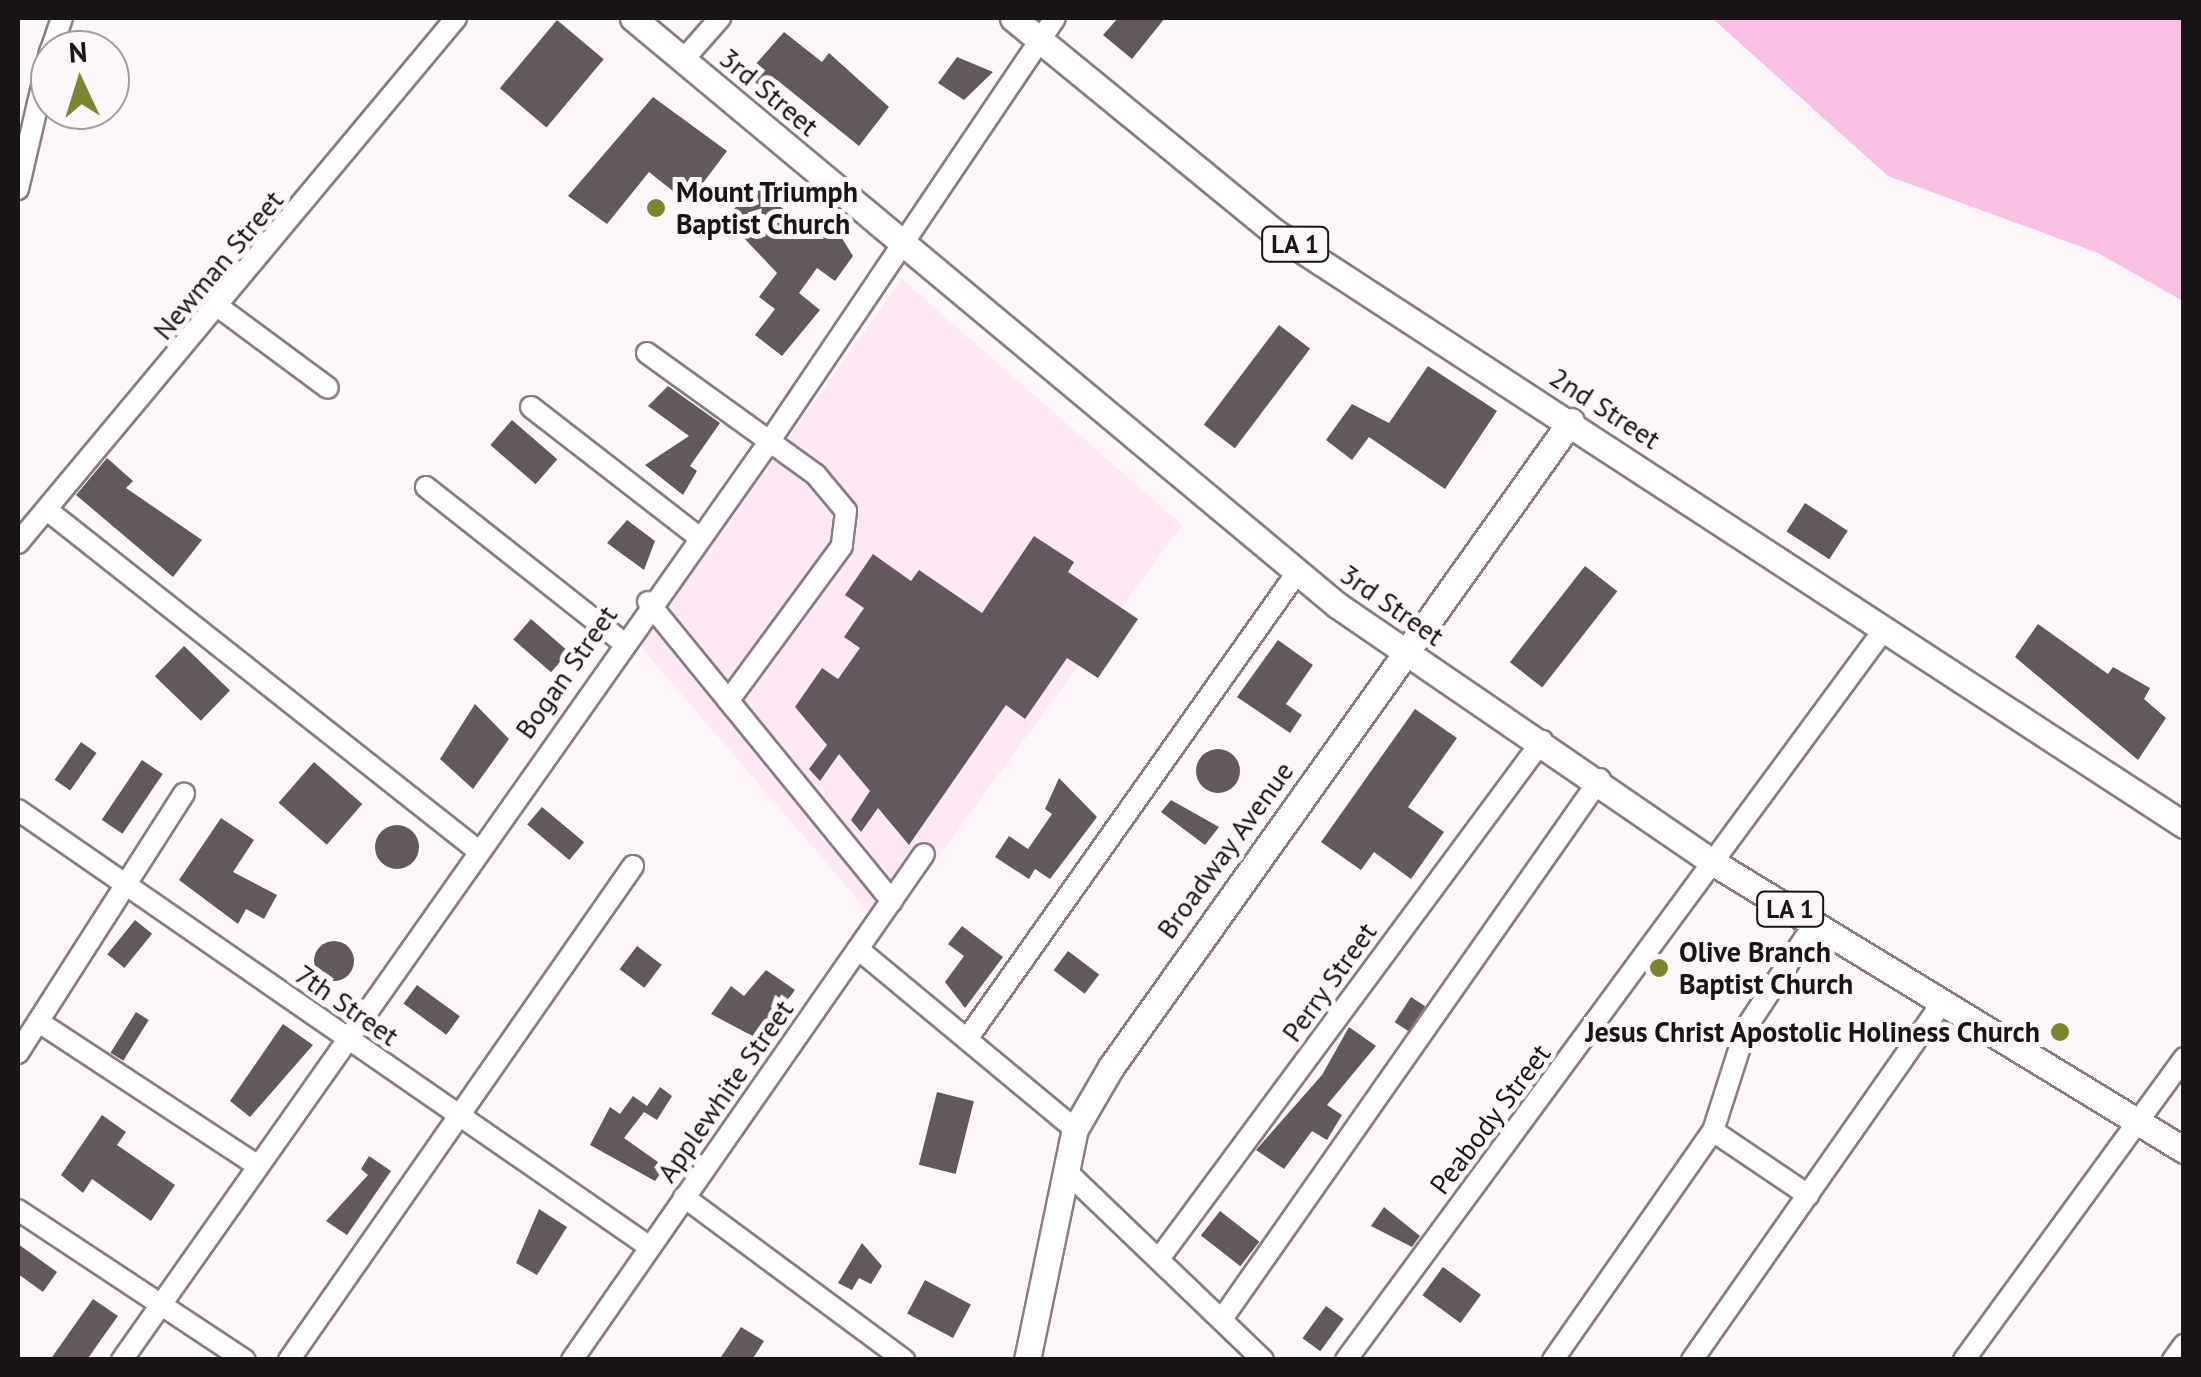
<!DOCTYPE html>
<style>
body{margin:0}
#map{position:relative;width:2201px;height:1377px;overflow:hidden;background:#fdf7fa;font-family:"PT Sans",sans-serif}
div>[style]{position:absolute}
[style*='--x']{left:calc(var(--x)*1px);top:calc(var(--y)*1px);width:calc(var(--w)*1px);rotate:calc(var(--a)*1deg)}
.built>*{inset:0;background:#fee8f5}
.water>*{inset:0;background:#f8c0e2}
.building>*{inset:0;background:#64585f;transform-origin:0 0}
.round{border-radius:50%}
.roads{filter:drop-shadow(2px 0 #897c84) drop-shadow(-2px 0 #897c84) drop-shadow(0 2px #897c84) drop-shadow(0 -2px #897c84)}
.minor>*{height:20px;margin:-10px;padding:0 10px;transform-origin:10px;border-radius:10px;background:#fff}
.major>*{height:25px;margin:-12.5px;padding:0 12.5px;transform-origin:12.5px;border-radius:12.5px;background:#fff}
.dots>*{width:28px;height:28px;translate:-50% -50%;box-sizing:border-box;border:5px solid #fdf7fa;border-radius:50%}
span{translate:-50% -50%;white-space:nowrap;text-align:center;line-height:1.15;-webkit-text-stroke:10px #fdf7fa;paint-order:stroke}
.shield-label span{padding:2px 8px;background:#fdf7fa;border:2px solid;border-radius:8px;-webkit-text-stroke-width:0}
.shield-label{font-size:25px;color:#191417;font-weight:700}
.street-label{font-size:28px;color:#191417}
.poi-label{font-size:28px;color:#191417;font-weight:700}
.left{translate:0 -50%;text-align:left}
.right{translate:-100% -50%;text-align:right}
.frame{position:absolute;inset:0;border:20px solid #191417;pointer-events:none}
.north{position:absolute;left:30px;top:30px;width:100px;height:100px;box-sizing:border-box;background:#fdf7fa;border:2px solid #a29c9f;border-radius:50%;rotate:356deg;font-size:28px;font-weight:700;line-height:40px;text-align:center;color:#191417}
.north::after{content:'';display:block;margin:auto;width:35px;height:45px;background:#7f8430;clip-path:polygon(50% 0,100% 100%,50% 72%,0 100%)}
</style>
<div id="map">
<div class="built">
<div style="clip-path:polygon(902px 279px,1182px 525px,884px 930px,640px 646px)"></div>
</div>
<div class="water">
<div style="clip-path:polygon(1712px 18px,2183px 18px,2183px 301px,2098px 253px,1888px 176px)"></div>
</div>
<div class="building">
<div style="clip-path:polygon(1118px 18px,1165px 18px,1132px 59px,1103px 35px)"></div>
<div style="left:557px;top:20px;width:61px;height:89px;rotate:40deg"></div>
<div style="clip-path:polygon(784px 32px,822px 62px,829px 53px,889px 107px,859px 146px,777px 80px,767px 92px,746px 75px)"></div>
<div style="clip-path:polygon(957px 57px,993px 72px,964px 100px,938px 83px)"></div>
<div style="clip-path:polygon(653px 97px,727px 151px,688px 203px,649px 172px,607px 224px,568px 196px)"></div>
<div style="clip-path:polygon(754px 185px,799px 222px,805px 215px,838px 232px,853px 256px,835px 281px,817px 268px,799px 293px,820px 310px,782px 356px,755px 335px,775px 309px,759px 297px,777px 273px,726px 219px)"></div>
<div style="left:1279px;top:325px;width:39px;height:125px;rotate:37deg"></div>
<div style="clip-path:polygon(1428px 366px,1497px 411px,1445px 489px,1369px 437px,1352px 460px,1326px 440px,1352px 404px,1389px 423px)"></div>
<div style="clip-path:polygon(668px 386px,720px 423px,690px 466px,697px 471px,683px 495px,645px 465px,689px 436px,648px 406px)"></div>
<div style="left:512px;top:420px;width:60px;height:33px;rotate:41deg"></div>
<div style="clip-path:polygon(107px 458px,133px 481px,126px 488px,202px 540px,173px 577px,76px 495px)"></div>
<div style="left:1805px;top:503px;width:51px;height:34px;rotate:33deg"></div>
<div style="clip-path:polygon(627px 520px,655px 541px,644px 570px,607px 543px)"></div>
<div style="clip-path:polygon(1034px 536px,1074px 562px,1068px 572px,1138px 619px,1098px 678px,1067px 658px,1025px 719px,1006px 705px,909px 845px,878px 808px,861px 832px,851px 820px,870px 791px,839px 754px,820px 781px,809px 769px,827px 745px,795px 707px,822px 668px,838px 679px,860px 648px,844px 637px,864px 608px,845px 595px,873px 554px,911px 581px,919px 570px,982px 613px)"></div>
<div style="left:1585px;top:566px;width:41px;height:122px;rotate:38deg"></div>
<div style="left:531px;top:619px;width:50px;height:27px;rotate:41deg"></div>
<div style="clip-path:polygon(2038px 624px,2108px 674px,2113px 667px,2150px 688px,2144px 699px,2166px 718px,2138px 760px,2015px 657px)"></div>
<div style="clip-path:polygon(1278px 640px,1313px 665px,1286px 704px,1302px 715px,1290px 733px,1237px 697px)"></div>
<div style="left:184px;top:646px;width:64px;height:42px;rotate:44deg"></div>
<div style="clip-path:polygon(475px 704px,509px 739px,473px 789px,440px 759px)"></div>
<div style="clip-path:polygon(1415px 709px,1457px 738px,1408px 807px,1444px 832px,1411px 879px,1374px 852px,1361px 870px,1321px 842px)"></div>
<div style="left:81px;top:742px;width:19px;height:46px;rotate:35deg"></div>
<div class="round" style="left:1196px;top:749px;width:44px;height:44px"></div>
<div style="left:142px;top:760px;width:25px;height:72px;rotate:34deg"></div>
<div style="left:314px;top:762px;width:64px;height:54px;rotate:41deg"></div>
<div style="clip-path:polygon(1059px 778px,1097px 817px,1050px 879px,1035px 869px,1029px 879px,995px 857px,1009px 836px,1028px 849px,1052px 814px,1045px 809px)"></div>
<div style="clip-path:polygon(1171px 800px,1219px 827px,1205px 845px,1161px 812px)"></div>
<div style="left:542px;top:807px;width:55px;height:23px;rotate:40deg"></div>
<div style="clip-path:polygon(221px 818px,254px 840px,233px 872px,277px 895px,264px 919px,246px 909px,238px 924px,179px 880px)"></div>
<div class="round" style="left:375px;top:825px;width:44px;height:44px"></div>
<div style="left:135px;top:920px;width:22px;height:44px;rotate:39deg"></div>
<div style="clip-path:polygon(962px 926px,1003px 957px,965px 1008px,945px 982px,964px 956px,948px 944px)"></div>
<div class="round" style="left:314px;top:941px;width:40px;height:40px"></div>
<div style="left:637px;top:946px;width:31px;height:29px;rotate:37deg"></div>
<div style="left:1068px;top:951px;width:39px;height:24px;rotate:37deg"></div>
<div style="clip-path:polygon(766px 970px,795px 990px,758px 1039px,711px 1014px,731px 986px,744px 996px)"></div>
<div style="left:417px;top:985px;width:53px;height:23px;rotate:36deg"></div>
<div style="left:1411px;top:997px;width:17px;height:30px;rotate:33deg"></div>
<div style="left:136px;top:1012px;width:15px;height:48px;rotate:32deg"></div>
<div style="clip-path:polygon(283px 1024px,313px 1045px,250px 1117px,230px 1101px)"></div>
<div style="clip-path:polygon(1349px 1027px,1376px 1046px,1327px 1105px,1342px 1115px,1327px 1140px,1312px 1131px,1284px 1169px,1256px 1150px,1322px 1075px)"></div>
<div style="clip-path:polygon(660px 1087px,672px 1096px,657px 1120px,644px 1112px,624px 1138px,665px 1167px,655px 1181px,590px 1145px,610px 1107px,620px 1114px,633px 1096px,647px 1106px)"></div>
<div style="left:937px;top:1092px;width:38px;height:75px;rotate:14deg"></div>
<div style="clip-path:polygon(102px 1115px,126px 1132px,117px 1145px,175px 1185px,151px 1221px,92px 1179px,83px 1193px,61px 1175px)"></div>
<div style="clip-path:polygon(369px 1156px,391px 1171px,347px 1235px,326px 1221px,368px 1175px,361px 1169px)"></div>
<div style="clip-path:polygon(1384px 1207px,1420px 1236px,1412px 1247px,1371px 1226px)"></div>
<div style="clip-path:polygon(539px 1209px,567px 1227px,537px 1275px,516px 1263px)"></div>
<div style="left:1220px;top:1211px;width:50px;height:31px;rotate:38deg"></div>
<div style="clip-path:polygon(862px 1243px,882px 1266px,871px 1284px,859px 1278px,852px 1290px,838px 1283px)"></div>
<div style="clip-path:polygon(18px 1244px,57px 1272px,43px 1292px,18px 1274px)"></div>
<div style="left:1443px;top:1267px;width:47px;height:35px;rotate:36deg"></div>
<div style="left:925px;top:1280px;width:52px;height:38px;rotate:28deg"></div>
<div style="clip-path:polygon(93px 1299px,118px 1316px,100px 1341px,87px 1360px,50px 1360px)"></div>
<div style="left:1326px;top:1306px;width:22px;height:40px;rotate:36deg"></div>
<div style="clip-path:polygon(741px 1327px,764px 1341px,752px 1360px,719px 1360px)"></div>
</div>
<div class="roads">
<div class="minor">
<div style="--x:51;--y:50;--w:34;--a:-71"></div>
<div style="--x:684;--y:59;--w:55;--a:-48.7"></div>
<div style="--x:18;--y:189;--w:141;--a:-76.9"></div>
<div style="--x:220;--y:308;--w:134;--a:36.5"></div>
<div style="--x:647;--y:353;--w:208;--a:35.8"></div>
<div style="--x:816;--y:475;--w:47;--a:50.2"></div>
<div style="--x:846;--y:511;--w:35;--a:97"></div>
<div style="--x:842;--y:546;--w:192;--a:126.3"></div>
<div style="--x:531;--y:407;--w:209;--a:37.8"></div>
<div style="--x:426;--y:487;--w:248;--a:38.3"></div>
<div style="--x:47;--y:510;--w:547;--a:38.32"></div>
<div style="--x:18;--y:543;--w:684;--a:-50.16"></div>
<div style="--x:648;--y:602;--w:386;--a:50.8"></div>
<div style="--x:18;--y:810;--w:765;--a:34.67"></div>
<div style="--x:858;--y:949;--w:282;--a:39.7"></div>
<div style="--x:39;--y:1022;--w:261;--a:33.3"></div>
<div style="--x:967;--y:1039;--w:570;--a:-54.72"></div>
<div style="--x:18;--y:1053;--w:308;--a:-57.4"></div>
<div style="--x:1713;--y:1131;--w:115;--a:34"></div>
<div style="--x:1066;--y:1171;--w:273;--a:43.8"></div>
<div style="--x:684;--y:1197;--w:274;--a:36.5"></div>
<div style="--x:18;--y:1210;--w:272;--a:33.5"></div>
<div style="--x:1161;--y:1256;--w:641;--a:-53.51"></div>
<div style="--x:1222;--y:1319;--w:659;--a:-55.01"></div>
<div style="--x:122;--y:1360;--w:1123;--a:-54.82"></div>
<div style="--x:769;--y:442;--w:511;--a:-56"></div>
<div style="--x:289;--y:1360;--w:602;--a:-55.15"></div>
<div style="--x:572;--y:1360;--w:616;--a:-55.18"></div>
<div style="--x:1346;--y:1360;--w:909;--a:-53.63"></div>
<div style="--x:1553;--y:1360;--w:279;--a:-55.1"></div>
<div style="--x:1713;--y:1131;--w:108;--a:-72.2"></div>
<div style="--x:1746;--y:1028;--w:124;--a:-56.8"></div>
<div style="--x:1692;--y:1360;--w:436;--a:-55"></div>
<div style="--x:1964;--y:1360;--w:374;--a:-53.9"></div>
<div style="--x:2173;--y:1360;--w:19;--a:-54"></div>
</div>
<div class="major">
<div style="--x:633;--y:18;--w:917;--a:39.82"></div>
<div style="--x:1337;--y:605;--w:457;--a:34.4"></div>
<div style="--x:1714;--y:863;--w:551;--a:31.41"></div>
<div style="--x:1013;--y:18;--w:336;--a:39.3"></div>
<div style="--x:1273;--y:231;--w:1088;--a:33.11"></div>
<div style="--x:1027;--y:1360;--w:236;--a:-78.3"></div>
<div style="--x:1075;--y:1129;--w:72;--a:-59.9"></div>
<div style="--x:1111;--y:1067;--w:793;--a:-54.55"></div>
</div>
</div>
<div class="dots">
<div style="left:656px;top:208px;background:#7f8430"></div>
<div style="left:1659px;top:968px;background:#7f8430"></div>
<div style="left:2060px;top:1032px;background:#7f8430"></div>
</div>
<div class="shield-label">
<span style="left:1295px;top:244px">LA 1</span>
<span style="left:1790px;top:909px">LA 1</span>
</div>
<div class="street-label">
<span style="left:769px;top:92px;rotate:40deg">3rd Street</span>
<span style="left:218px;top:265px;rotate:-50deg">Newman Street</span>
<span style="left:1605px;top:408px;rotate:33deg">2nd Street</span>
<span style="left:1392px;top:605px;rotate:35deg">3rd Street</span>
<span style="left:566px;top:672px;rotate:-55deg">Bogan Street</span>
<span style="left:1225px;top:850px;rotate:-54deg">Broadway Avenue</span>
<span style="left:1329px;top:982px;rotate:-54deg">Perry Street</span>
<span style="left:347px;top:1005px;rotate:35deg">7th Street</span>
<span style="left:725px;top:1091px;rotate:-55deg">Applewhite Street</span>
<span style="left:1490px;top:1119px;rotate:-53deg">Peabody Street</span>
</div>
<div class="poi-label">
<span class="left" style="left:676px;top:208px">Mount Triumph<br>Baptist Church</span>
<span class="left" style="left:1679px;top:968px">Olive Branch<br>Baptist Church</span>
<span class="right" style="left:2040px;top:1032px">Jesus Christ Apostolic Holiness Church</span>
</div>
<div class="frame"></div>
<div class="north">N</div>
</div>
